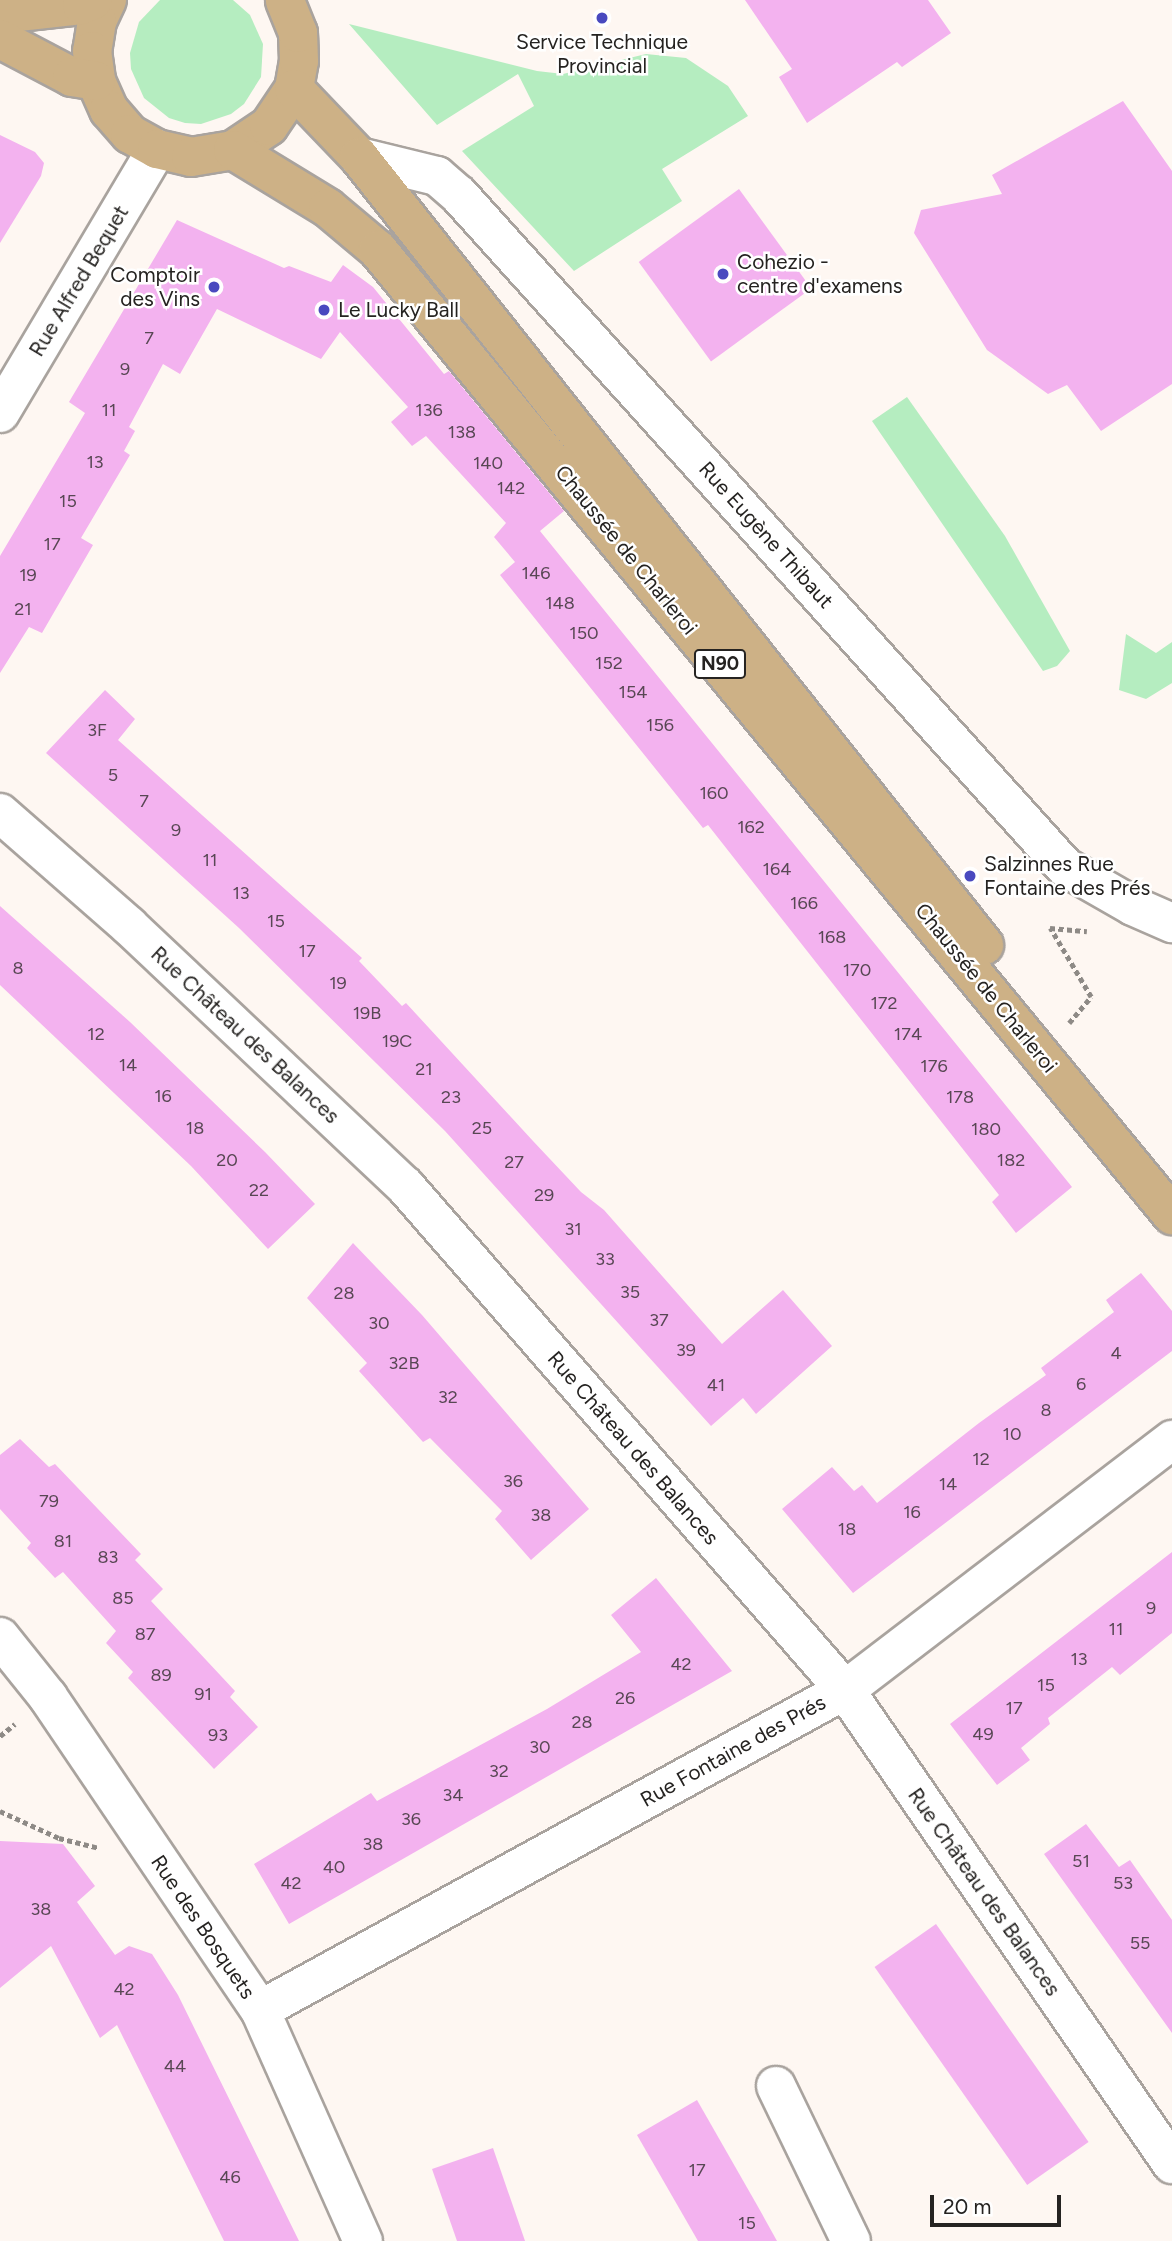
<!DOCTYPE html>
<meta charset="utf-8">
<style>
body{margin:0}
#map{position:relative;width:1172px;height:2241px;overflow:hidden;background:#fef7f2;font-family:Figtree,sans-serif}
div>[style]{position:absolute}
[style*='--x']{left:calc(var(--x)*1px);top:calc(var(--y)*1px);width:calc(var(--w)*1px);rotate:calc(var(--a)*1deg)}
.green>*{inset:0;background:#b5edc0}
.building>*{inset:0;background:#f3b2ef;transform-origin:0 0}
.path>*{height:4.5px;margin-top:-2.25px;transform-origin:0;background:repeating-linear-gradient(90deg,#8e8a86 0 5px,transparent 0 8.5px)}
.roads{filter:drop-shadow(2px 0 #a9a39e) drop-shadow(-2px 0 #a9a39e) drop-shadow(0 2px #a9a39e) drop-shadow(0 -2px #a9a39e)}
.minor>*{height:38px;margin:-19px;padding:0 19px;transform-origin:19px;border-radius:19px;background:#fff}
.major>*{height:38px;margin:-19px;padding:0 19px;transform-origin:19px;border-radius:19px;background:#cdb186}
.dots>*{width:19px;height:19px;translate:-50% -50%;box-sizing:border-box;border:4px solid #fff;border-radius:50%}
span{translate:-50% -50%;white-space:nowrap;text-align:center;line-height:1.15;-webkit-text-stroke:5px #fff;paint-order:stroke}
.number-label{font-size:18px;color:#584754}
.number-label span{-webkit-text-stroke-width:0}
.shield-label span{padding:2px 5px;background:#fff;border:2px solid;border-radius:5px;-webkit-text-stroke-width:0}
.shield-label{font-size:19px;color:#252321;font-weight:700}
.poi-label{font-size:21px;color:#252321}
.left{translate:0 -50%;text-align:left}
.right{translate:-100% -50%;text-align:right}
.street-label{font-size:21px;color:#252321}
.scale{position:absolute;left:930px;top:2195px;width:131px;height:32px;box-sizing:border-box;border:4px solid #252321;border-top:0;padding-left:9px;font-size:21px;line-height:24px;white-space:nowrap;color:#252321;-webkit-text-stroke:5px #fff;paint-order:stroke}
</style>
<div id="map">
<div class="green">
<div style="clip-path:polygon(160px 0,233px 0,250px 15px,263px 44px,261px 77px,244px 104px,231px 114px,201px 124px,185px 123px,169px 118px,144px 98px,131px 69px,130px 53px,139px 22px)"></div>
<div style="clip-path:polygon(349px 24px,537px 71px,563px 74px,646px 54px,686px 58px,728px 86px,748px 116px,662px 169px,682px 201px,574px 271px,462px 151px,534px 106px,518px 74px,437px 125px)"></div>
<div style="clip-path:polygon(907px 397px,1005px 536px,1070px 651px,1057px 666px,1043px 671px,872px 421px)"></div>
<div style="clip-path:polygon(1126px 634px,1156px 653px,1172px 642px,1172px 683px,1146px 699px,1119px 690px)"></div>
</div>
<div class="building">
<div style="clip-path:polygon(745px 0,928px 0,951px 33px,902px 67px,897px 62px,807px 123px,779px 77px,792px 69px)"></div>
<div style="clip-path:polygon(1123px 101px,1172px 171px,1172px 384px,1101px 431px,1067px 385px,1048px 394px,987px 350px,914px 233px,921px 210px,1002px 194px,992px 175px)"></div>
<div style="clip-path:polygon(0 135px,35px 152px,44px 163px,41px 176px,0 243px)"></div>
<div style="left:739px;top:189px;width:123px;height:124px;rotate:54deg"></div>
<div style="clip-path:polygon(177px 220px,284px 268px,289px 266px,331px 282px,343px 265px,373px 287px,444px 374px,449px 371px,564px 511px,540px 531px,1072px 1187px,1016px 1233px,992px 1202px,999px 1195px,708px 825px,703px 828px,500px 575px,515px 562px,494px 537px,506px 523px,426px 436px,412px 446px,391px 422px,408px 407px,340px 332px,321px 359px,217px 309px,180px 374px,163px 364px,129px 427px,135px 431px,124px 451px,130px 455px,81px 538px,93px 545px,42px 633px,29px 627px,0 673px,0 556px,85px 413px,69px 402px)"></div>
<div style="clip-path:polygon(105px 690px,135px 719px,118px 740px,362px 958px,359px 961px,402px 1006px,406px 1003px,533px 1141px,581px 1192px,604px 1210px,722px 1344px,783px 1290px,832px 1346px,756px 1414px,743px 1398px,711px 1426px,445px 1131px,239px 928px,46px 753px)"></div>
<div style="clip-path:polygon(0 906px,130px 1022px,265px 1152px,315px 1204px,268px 1249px,191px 1166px,0 985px)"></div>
<div style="clip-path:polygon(353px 1243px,422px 1315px,589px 1509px,531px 1560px,495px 1519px,502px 1511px,430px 1438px,423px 1442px,359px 1371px,367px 1363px,307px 1298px)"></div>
<div style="clip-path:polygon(1141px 1273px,1172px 1311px,1172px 1351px,853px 1593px,782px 1509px,832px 1467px,854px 1491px,862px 1485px,877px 1503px,979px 1423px,1046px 1375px,1041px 1368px,1114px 1312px,1106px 1300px)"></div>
<div style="clip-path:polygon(20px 1439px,49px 1467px,55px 1464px,141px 1554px,135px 1560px,163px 1589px,151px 1601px,235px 1691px,230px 1697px,258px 1727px,214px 1769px,128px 1678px,133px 1672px,106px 1643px,116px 1631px,63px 1572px,55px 1578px,27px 1548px,31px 1543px,0 1509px,0 1455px)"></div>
<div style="clip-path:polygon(1172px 1552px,1172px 1633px,1120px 1675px,1112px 1667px,1048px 1718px,1050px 1724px,1021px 1748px,1030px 1760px,997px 1785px,950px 1724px)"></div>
<div style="clip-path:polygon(656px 1578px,732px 1671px,289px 1924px,254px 1864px,371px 1793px,377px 1801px,547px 1709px,641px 1652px,611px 1615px)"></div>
<div style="clip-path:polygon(1086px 1824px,1119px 1867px,1130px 1860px,1172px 1920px,1172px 2033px,1044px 1854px)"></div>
<div style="clip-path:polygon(0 1841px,63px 1844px,95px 1886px,77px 1902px,115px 1955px,129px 1946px,152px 1954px,178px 1995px,299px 2241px,224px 2241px,117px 2025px,100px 2038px,51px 1946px,0 1988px)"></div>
<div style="left:936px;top:1924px;width:266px;height:75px;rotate:55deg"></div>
<div style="clip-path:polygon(697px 2100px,757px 2205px,777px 2241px,698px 2241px,637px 2135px)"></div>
<div style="clip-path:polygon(493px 2148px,525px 2241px,457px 2241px,432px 2169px)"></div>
</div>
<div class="path">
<div style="--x:1069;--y:1023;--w:34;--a:-50"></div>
<div style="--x:1091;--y:997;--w:80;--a:-120.7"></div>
<div style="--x:1050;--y:928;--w:37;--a:5"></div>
<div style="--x:0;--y:1736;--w:19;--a:-39"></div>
<div style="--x:0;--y:1811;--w:65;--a:24.6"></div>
<div style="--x:59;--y:1838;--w:41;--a:14"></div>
</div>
<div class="roads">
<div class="minor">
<div style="--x:359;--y:157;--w:80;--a:13.7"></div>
<div style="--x:437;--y:176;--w:29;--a:41"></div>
<div style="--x:459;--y:195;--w:905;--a:47.96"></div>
<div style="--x:1065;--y:867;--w:78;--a:29.8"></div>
<div style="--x:1133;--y:906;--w:43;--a:23.6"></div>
<div style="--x:0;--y:413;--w:307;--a:-59.3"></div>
<div style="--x:0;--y:813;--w:171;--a:41.2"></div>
<div style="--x:129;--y:926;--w:379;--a:43.3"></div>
<div style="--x:405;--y:1186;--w:669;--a:48.88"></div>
<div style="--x:845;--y:1690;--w:576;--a:55.4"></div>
<div style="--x:0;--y:1637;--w:77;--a:51.3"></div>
<div style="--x:48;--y:1697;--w:378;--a:55.9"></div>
<div style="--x:260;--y:2010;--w:253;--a:66"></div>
<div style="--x:260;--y:2010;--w:667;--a:-28.68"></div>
<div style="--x:845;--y:1690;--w:412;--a:-37.4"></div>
<div style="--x:776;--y:2086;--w:172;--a:64.2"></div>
</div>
<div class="major">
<div style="--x:107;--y:0;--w:23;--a:115"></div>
<div style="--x:97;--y:21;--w:30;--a:99"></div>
<div style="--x:92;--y:51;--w:30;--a:82"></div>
<div style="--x:96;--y:81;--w:32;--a:66"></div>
<div style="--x:109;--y:110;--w:32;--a:49"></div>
<div style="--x:130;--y:134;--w:31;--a:29"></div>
<div style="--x:157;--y:149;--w:35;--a:13"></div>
<div style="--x:191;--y:157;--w:43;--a:-9.5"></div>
<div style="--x:233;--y:150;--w:43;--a:-33.7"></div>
<div style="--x:269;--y:126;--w:45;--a:-56"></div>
<div style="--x:294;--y:89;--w:28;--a:-80"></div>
<div style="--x:299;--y:61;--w:28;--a:-92"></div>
<div style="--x:298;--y:33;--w:35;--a:-112"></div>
<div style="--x:0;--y:14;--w:82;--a:-6.3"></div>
<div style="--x:82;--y:5;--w:12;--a:-24"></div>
<div style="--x:0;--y:39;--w:81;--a:27.8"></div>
<div style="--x:72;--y:77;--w:24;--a:9"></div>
<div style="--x:294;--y:89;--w:94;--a:46.3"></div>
<div style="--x:359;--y:157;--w:1006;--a:51.58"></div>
<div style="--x:233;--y:150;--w:111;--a:31.4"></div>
<div style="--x:328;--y:208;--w:65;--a:40"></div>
<div style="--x:378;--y:250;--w:1250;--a:50.55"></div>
</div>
</div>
<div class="dots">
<div style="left:602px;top:18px;background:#4949bf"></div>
<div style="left:723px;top:274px;background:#4949bf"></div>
<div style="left:214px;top:287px;background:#4949bf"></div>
<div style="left:324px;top:310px;background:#4949bf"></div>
<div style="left:970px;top:876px;background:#4949bf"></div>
</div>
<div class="number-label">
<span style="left:149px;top:338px">7</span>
<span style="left:125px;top:369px">9</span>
<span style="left:109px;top:410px">11</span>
<span style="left:429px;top:410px">136</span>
<span style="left:462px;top:432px">138</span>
<span style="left:95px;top:462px">13</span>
<span style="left:488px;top:463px">140</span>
<span style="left:511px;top:488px">142</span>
<span style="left:68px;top:501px">15</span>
<span style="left:52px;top:544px">17</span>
<span style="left:536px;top:573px">146</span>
<span style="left:28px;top:575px">19</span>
<span style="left:560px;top:603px">148</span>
<span style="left:23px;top:609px">21</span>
<span style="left:584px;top:633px">150</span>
<span style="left:609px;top:663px">152</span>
<span style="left:633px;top:692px">154</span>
<span style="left:660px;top:725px">156</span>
<span style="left:97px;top:730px">3F</span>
<span style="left:113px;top:775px">5</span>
<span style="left:714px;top:793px">160</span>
<span style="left:144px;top:801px">7</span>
<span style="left:751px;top:827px">162</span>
<span style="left:176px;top:830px">9</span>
<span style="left:210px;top:860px">11</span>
<span style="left:777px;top:869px">164</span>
<span style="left:241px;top:893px">13</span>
<span style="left:804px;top:903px">166</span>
<span style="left:276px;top:921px">15</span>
<span style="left:832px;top:937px">168</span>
<span style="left:307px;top:951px">17</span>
<span style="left:18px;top:968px">8</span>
<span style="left:857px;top:970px">170</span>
<span style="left:338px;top:983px">19</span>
<span style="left:884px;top:1003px">172</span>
<span style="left:367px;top:1013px">19B</span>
<span style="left:96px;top:1034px">12</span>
<span style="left:908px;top:1034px">174</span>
<span style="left:397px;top:1041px">19C</span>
<span style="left:128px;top:1065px">14</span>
<span style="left:934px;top:1066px">176</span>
<span style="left:424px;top:1069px">21</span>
<span style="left:163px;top:1096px">16</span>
<span style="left:451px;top:1097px">23</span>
<span style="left:960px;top:1097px">178</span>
<span style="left:195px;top:1128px">18</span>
<span style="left:482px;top:1128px">25</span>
<span style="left:986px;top:1129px">180</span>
<span style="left:227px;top:1160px">20</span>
<span style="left:1011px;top:1160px">182</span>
<span style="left:514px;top:1162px">27</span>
<span style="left:259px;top:1190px">22</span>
<span style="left:544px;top:1195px">29</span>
<span style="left:573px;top:1229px">31</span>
<span style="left:605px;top:1259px">33</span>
<span style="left:630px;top:1292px">35</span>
<span style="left:344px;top:1293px">28</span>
<span style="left:659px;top:1320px">37</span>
<span style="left:379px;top:1323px">30</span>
<span style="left:686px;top:1350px">39</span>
<span style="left:1116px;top:1353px">4</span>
<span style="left:404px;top:1363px">32B</span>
<span style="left:1081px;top:1384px">6</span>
<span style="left:716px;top:1385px">41</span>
<span style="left:448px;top:1397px">32</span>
<span style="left:1046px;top:1410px">8</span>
<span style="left:1012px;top:1434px">10</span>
<span style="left:981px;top:1459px">12</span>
<span style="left:513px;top:1481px">36</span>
<span style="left:948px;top:1484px">14</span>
<span style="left:49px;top:1501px">79</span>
<span style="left:912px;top:1512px">16</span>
<span style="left:541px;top:1515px">38</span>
<span style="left:847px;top:1529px">18</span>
<span style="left:63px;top:1541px">81</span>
<span style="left:108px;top:1557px">83</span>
<span style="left:123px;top:1598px">85</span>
<span style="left:1151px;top:1608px">9</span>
<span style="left:1116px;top:1629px">11</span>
<span style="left:145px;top:1634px">87</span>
<span style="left:1079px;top:1659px">13</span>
<span style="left:681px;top:1664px">42</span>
<span style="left:161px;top:1675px">89</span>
<span style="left:1046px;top:1685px">15</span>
<span style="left:203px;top:1694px">91</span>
<span style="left:625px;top:1698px">26</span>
<span style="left:1014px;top:1708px">17</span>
<span style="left:582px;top:1722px">28</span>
<span style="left:983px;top:1734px">49</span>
<span style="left:218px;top:1735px">93</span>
<span style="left:540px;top:1747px">30</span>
<span style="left:499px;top:1771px">32</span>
<span style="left:453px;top:1795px">34</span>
<span style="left:411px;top:1819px">36</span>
<span style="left:373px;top:1844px">38</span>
<span style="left:1081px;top:1861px">51</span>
<span style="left:334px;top:1867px">40</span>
<span style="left:291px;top:1883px">42</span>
<span style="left:1123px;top:1883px">53</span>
<span style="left:41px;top:1909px">38</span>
<span style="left:1140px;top:1943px">55</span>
<span style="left:124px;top:1989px">42</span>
<span style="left:175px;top:2066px">44</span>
<span style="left:697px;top:2170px">17</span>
<span style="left:230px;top:2177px">46</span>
<span style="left:747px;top:2223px">15</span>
</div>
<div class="shield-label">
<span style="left:720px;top:664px">N90</span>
</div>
<div class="poi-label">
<span style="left:602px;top:54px">Service Technique<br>Provincial</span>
<span class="left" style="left:737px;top:274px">Cohezio -<br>centre d'examens</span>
<span class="right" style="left:200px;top:287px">Comptoir<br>des Vins</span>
<span class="left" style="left:338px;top:310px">Le Lucky Ball</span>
<span class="left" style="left:984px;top:876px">Salzinnes Rue<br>Fontaine des Prés</span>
</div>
<div class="street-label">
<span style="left:79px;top:281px;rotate:-59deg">Rue Alfred Bequet</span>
<span style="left:766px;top:535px;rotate:48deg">Rue Eugène Thibaut</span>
<span style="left:626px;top:550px;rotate:51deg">Chaussée de Charleroi</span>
<span style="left:986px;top:988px;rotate:51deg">Chaussée de Charleroi</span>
<span style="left:245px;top:1035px;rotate:43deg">Rue Château des Balances</span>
<span style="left:633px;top:1448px;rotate:49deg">Rue Château des Balances</span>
<span style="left:733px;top:1751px;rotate:-29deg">Rue Fontaine des Prés</span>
<span style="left:984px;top:1892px;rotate:55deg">Rue Château des Balances</span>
<span style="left:203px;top:1927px;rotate:56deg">Rue des Bosquets</span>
</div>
<div class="scale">20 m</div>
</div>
